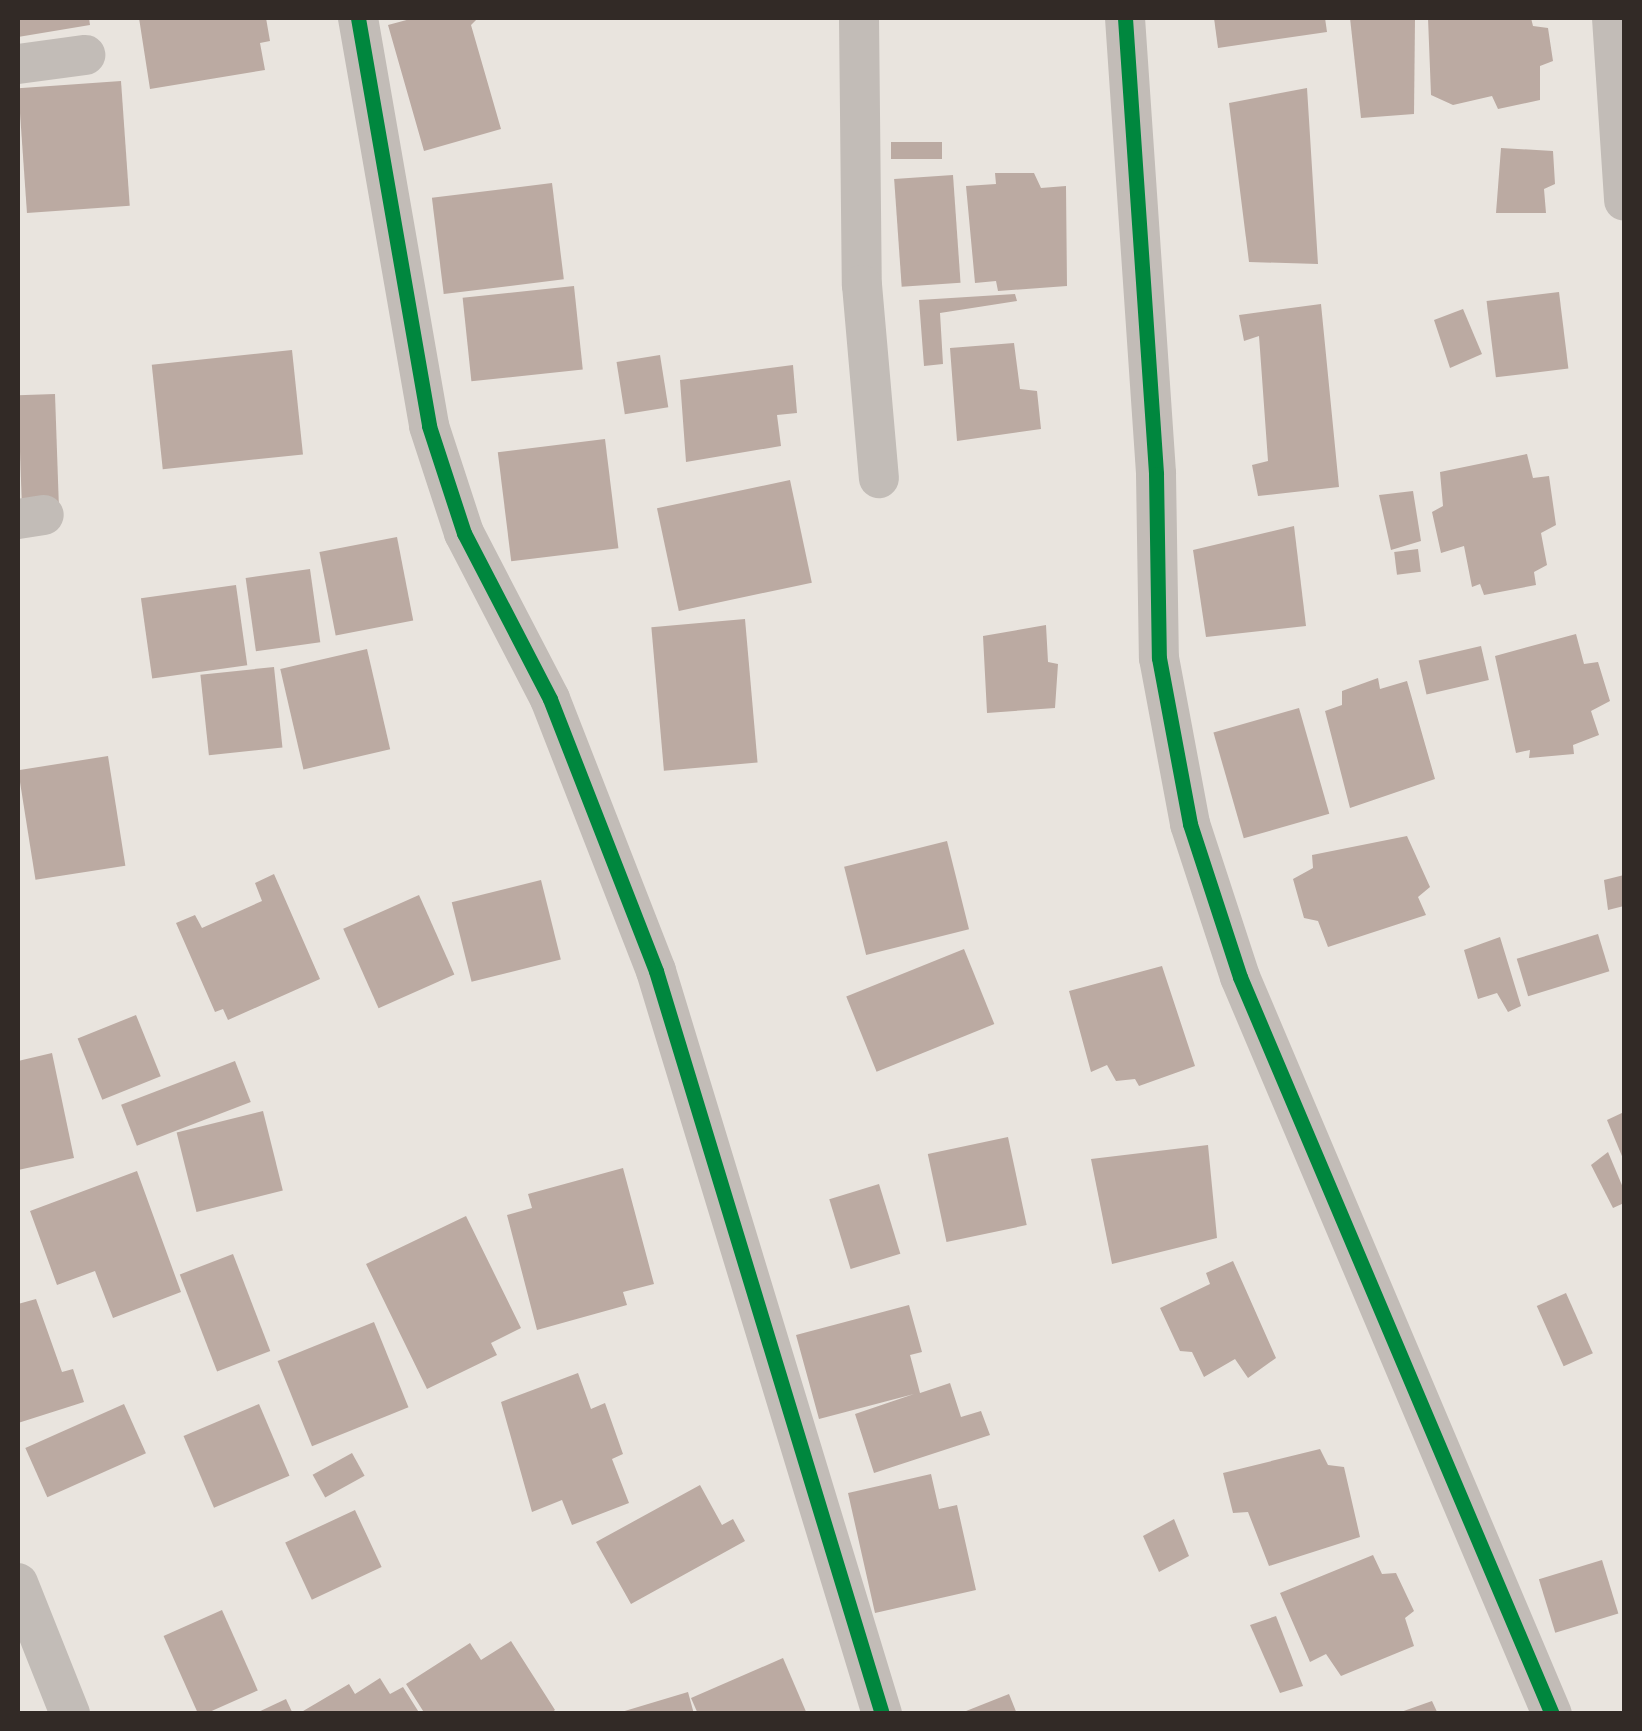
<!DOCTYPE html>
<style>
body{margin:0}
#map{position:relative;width:1642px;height:1731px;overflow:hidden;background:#e9e4de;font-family:Karla,sans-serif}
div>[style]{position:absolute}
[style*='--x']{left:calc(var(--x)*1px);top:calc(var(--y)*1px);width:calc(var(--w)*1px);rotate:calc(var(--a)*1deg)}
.building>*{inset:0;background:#bbaaa2;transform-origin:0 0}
.minor>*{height:40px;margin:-20px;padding:0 20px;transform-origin:20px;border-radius:20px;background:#c2bcb7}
.cycleway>*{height:15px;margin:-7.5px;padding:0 7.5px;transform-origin:7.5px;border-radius:7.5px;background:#00873e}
span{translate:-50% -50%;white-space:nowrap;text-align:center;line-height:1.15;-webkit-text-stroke:10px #f6efe5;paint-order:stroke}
.frame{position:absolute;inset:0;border:20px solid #322a26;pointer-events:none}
</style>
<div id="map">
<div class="building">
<div style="clip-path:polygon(18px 18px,89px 18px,90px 25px,18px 37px)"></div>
<div style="clip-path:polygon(139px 18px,266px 18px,270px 41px,260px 43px,265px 70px,150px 89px)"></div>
<div style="clip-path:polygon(414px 18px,478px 18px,471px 25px,501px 129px,424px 151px,388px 25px)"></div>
<div style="clip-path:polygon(1214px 18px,1325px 18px,1327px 32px,1218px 48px)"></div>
<div style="clip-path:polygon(1350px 18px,1415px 18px,1414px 114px,1361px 118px)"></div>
<div style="clip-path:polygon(1428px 18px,1531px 18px,1533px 26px,1548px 28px,1553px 61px,1540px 66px,1540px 100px,1498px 109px,1492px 96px,1453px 105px,1431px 95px)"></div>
<div style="left:121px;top:81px;width:125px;height:103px;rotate:86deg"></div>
<div style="clip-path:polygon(1307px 88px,1318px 264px,1249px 262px,1229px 103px)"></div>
<div style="left:942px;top:142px;width:17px;height:51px;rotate:90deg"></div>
<div style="clip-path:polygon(1501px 148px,1553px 151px,1555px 184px,1544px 189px,1546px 213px,1496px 213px)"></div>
<div style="clip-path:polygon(995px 173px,1034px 173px,1041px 188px,1066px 186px,1067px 286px,998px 291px,996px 281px,975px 283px,966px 186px,996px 184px)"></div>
<div style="left:953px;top:175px;width:108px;height:59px;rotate:86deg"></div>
<div style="left:552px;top:183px;width:97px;height:121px;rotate:83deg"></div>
<div style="left:574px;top:286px;width:84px;height:112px;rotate:84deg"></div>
<div style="left:1559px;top:292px;width:77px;height:73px;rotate:83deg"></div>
<div style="clip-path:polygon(1015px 294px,1017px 301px,940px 313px,943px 364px,924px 366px,919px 300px)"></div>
<div style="clip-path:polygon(1321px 304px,1339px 487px,1258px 496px,1252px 465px,1268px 461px,1259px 336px,1244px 341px,1239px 315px)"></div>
<div style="clip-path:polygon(1463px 309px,1482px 354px,1450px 368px,1434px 320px)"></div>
<div style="clip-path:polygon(1014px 343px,1020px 389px,1037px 391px,1041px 429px,957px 441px,950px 348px)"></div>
<div style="left:292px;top:350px;width:105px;height:141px;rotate:84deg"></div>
<div style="left:660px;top:355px;width:53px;height:44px;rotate:81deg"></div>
<div style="clip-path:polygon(793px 365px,797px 413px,777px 415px,781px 446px,686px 462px,680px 380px)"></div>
<div style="left:55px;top:394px;width:111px;height:37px;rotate:88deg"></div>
<div style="left:605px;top:439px;width:110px;height:108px;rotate:83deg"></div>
<div style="clip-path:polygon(1527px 454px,1533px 478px,1549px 476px,1556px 525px,1541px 533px,1547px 565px,1534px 572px,1536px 585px,1484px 595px,1480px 584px,1472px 587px,1464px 546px,1441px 553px,1432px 512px,1443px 506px,1440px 472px)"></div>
<div style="left:790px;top:480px;width:105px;height:136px;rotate:78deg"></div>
<div style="clip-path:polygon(1413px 491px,1421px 541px,1391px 550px,1379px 495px)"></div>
<div style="clip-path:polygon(1294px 526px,1306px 626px,1206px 637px,1193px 550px)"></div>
<div style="left:397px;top:537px;width:85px;height:79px;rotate:79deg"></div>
<div style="left:1418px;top:549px;width:23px;height:24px;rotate:83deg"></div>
<div style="left:310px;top:569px;width:74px;height:65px;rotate:82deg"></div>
<div style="left:236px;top:585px;width:81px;height:96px;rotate:82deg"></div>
<div style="left:745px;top:619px;width:144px;height:94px;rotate:85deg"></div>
<div style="clip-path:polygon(1046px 625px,1048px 662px,1058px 664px,1055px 708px,987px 713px,983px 636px)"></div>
<div style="clip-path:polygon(1576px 634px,1584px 664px,1598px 662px,1610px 701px,1591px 711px,1599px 735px,1573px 745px,1574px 754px,1529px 758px,1530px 750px,1516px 753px,1495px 656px)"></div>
<div style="left:1481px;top:646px;width:35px;height:64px;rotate:77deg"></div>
<div style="left:367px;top:649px;width:103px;height:89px;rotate:77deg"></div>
<div style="left:274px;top:667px;width:81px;height:74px;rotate:84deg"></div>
<div style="clip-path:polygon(1378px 678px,1380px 689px,1407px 681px,1435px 779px,1350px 808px,1325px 711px,1342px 705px,1342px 691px)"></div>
<div style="left:1299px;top:708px;width:110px;height:89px;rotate:74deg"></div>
<div style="left:108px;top:756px;width:111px;height:91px;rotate:81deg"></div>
<div style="clip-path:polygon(1407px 836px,1430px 887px,1418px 897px,1426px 915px,1328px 947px,1318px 921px,1304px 918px,1293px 879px,1313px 868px,1312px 855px)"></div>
<div style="left:947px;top:841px;width:91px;height:106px;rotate:76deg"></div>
<div style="clip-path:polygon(274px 874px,320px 979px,228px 1020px,223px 1009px,215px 1012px,176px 923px,195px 915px,202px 928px,262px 901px,255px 883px)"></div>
<div style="clip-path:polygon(1624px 875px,1624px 906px,1608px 910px,1604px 880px)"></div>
<div style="left:541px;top:880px;width:82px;height:92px;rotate:76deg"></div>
<div style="left:419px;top:895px;width:87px;height:83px;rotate:66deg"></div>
<div style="left:1598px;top:934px;width:39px;height:85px;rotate:73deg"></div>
<div style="clip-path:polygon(1500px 937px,1521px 1006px,1508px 1012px,1497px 993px,1478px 999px,1464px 950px)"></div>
<div style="left:964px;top:949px;width:81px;height:127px;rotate:68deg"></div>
<div style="clip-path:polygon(1162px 966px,1195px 1066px,1139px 1086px,1135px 1079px,1116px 1081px,1107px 1065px,1091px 1072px,1069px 991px)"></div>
<div style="left:136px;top:1015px;width:66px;height:63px;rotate:68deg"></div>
<div style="clip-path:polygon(52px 1053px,74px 1158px,18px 1170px,18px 1061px)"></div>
<div style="left:235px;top:1061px;width:44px;height:122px;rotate:69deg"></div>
<div style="left:263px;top:1111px;width:82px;height:89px;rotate:76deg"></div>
<div style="clip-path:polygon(1624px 1112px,1624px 1161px,1607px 1120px)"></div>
<div style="left:1008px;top:1137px;width:90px;height:82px;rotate:78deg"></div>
<div style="clip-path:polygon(1208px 1145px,1217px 1238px,1112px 1264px,1091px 1159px)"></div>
<div style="clip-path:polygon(1608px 1152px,1624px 1190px,1624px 1203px,1613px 1208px,1591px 1165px)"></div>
<div style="clip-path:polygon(623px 1168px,654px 1284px,623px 1292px,627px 1305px,537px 1330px,507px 1215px,532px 1208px,528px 1194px)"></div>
<div style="clip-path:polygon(137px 1171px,181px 1292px,113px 1318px,95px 1271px,57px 1285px,30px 1211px)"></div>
<div style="left:879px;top:1184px;width:73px;height:52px;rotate:73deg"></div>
<div style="clip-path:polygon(466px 1216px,521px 1328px,491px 1343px,497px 1355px,427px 1389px,366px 1264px)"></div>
<div style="left:233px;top:1254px;width:104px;height:57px;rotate:69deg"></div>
<div style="clip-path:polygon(1233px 1261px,1276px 1358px,1248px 1378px,1235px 1359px,1204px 1377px,1192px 1352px,1180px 1351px,1160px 1308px,1210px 1284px,1206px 1273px)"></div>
<div style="left:1566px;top:1293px;width:66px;height:32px;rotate:66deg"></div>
<div style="clip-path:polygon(36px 1299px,62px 1372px,73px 1369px,84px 1402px,18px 1423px,18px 1304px)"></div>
<div style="clip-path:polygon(909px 1305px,922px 1352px,910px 1355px,920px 1393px,950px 1383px,961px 1417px,981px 1411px,990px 1435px,874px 1473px,855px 1414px,914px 1394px,819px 1419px,796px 1335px)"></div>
<div style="left:374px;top:1322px;width:92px;height:104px;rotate:68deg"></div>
<div style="clip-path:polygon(578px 1373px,591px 1409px,605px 1403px,623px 1454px,612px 1459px,629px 1503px,572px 1525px,562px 1500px,532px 1512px,501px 1402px)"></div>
<div style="left:124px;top:1404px;width:54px;height:108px;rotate:66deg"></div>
<div style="left:259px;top:1404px;width:78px;height:82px;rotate:67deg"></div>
<div style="clip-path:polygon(1320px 1449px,1328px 1465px,1344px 1467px,1360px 1537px,1269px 1566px,1248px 1512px,1233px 1513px,1223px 1473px)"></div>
<div style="left:352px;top:1453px;width:26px;height:45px;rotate:61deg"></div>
<div style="clip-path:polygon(931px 1474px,939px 1509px,957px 1505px,976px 1590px,875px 1613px,848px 1493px)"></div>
<div style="clip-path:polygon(700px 1485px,722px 1525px,733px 1519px,745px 1541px,631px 1604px,596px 1542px)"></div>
<div style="left:355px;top:1510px;width:63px;height:77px;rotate:65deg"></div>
<div style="clip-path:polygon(1174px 1519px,1189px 1556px,1159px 1572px,1143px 1536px)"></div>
<div style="clip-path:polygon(1373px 1555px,1382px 1574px,1396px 1573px,1414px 1611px,1405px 1618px,1414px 1646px,1341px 1676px,1326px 1654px,1310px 1662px,1280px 1593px)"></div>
<div style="left:1602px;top:1560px;width:56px;height:66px;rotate:73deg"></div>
<div style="left:222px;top:1610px;width:88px;height:64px;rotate:66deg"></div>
<div style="clip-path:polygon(1276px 1616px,1303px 1686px,1280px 1693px,1250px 1625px)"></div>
<div style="clip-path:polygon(511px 1641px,555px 1710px,550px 1714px,425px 1714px,406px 1684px,470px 1643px,481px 1660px)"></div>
<div style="clip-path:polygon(783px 1658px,807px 1714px,698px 1714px,691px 1698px)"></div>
<div style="clip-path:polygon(380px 1678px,390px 1694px,403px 1687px,420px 1714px,298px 1714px,349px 1684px,355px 1694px)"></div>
<div style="clip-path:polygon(688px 1692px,694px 1714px,618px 1714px,618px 1713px)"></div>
<div style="clip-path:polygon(1009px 1694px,1017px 1714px,961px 1714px,961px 1713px)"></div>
<div style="clip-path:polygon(286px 1699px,293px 1714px,254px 1714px)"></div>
<div style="clip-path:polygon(1432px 1701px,1438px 1714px,1398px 1714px,1398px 1713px)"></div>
</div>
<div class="minor">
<div style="--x:358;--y:18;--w:414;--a:80.1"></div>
<div style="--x:429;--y:426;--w:113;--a:71.9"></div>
<div style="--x:464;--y:533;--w:187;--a:62.6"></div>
<div style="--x:550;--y:699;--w:292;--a:68.7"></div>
<div style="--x:656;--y:971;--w:777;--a:73.08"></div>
<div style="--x:859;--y:18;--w:267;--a:89.4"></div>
<div style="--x:862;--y:285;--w:194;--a:85"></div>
<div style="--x:1125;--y:18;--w:457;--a:86.1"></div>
<div style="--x:1156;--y:474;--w:184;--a:89.1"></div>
<div style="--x:1159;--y:658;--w:169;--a:79.4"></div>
<div style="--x:1190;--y:824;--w:161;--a:71.9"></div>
<div style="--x:1240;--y:977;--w:800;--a:67.06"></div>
<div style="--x:1612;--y:18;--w:183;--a:86.2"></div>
<div style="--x:18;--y:64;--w:68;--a:-7.7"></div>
<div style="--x:18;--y:519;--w:26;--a:-9"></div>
<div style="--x:18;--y:1583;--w:141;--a:68.3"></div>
</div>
<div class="cycleway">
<div style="--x:358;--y:18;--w:414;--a:80.1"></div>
<div style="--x:429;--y:426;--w:113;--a:71.9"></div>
<div style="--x:464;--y:533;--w:187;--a:62.6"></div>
<div style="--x:550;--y:699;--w:292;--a:68.7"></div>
<div style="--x:656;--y:971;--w:777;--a:73.08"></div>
<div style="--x:1125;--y:18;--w:457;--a:86.1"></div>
<div style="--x:1156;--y:474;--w:184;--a:89.1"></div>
<div style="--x:1159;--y:658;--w:169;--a:79.4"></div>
<div style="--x:1190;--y:824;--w:161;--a:71.9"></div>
<div style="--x:1240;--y:977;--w:800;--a:67.06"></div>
</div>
<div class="frame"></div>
</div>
